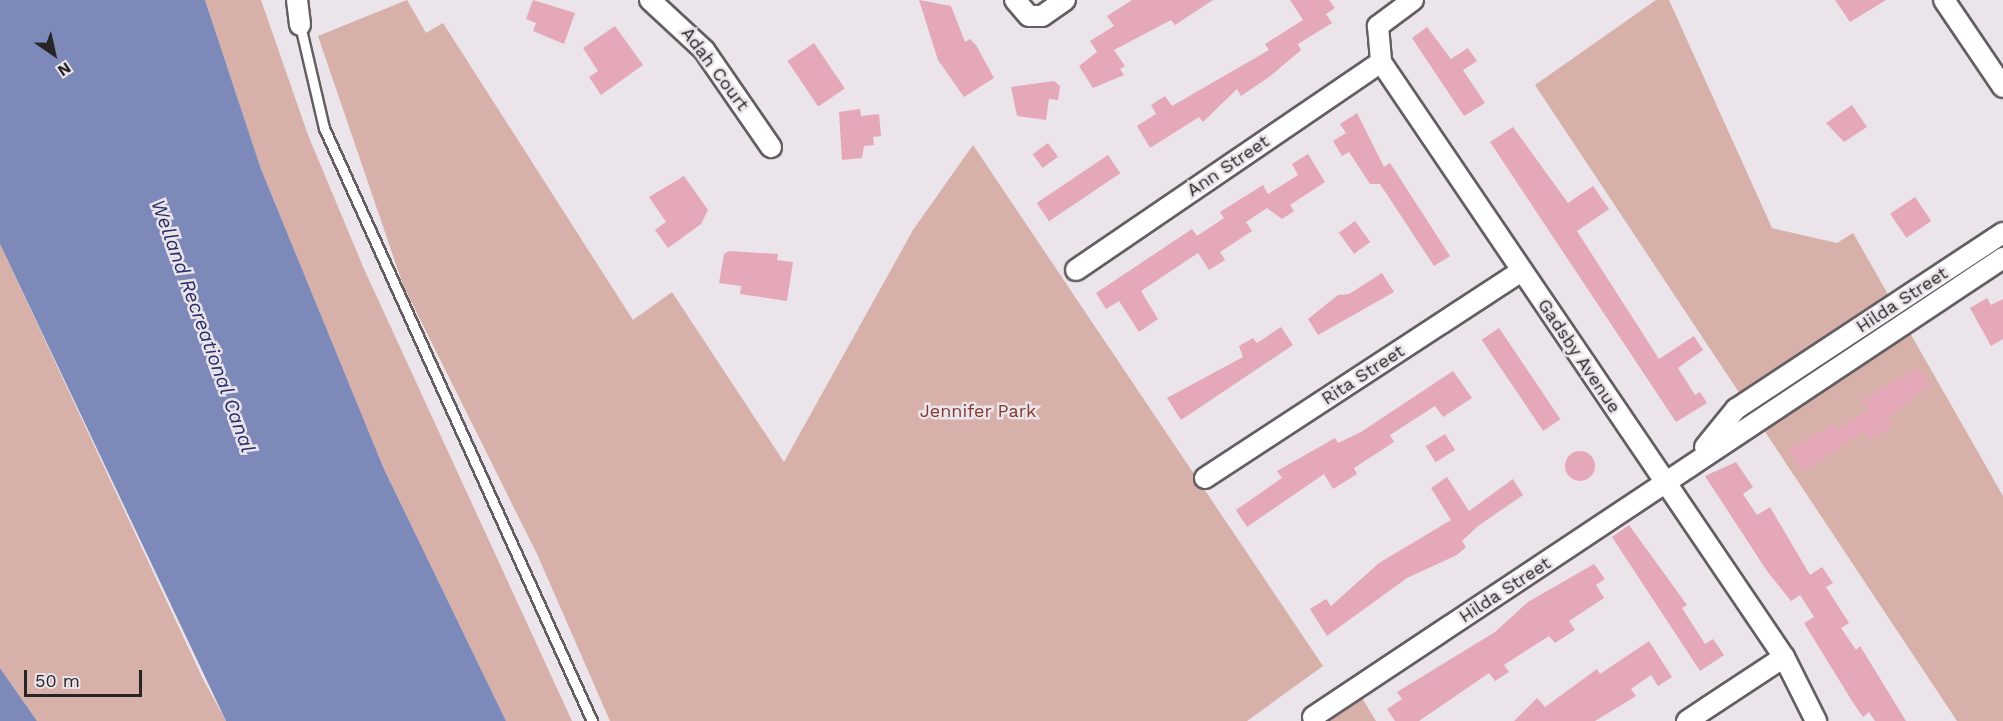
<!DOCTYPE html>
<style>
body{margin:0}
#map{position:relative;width:2003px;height:721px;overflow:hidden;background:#ebe4ea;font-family:"Work Sans",sans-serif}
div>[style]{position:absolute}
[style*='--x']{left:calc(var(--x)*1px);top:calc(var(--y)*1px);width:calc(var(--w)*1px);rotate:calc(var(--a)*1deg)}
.green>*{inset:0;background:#d7b0a9}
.water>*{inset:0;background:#7c89b9}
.building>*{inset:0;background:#e4a8b8;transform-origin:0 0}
.round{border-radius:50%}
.roads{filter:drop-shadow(2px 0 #645e63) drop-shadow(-2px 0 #645e63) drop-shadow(0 2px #645e63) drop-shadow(0 -2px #645e63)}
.service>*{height:9px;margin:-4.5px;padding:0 4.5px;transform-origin:4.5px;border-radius:4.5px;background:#fff}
.minor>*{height:20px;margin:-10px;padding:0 10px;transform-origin:10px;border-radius:10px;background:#fff}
span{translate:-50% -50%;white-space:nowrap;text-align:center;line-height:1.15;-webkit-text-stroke:5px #ebe4ea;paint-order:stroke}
.street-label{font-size:18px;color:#282527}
.park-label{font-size:18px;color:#82392e}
.water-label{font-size:20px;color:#252f6a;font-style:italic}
.north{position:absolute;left:24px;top:24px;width:60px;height:60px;-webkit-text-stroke:4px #ebe4ea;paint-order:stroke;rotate:146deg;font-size:16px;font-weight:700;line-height:24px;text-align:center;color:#282527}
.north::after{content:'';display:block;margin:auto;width:21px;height:27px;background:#282527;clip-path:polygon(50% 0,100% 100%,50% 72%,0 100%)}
.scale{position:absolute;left:24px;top:670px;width:118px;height:27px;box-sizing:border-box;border:3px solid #282527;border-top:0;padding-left:8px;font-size:18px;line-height:21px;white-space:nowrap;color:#282527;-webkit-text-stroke:4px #ebe4ea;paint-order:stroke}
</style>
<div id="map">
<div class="green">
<div style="clip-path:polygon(205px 0,261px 0,308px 135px,364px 269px,572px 721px,506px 721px,384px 469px,261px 169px)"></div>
<div style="clip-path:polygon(407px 0,426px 33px,443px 23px,633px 320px,672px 292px,784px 462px,913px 230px,973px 145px,1323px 666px,1247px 721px,610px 721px,537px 554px,403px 285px,318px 36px)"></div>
<div style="clip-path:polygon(1656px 0,1669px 0,1772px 228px,1837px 243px,1853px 233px,2003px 496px,2003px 721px,1957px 721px,1535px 85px)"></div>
<div style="clip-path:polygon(0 244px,203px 679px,226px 721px,37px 721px,0 668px)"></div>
<div style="clip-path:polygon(1362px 698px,1376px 721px,1324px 721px)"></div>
</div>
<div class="water">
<div style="clip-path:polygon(0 0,205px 0,261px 169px,384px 469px,506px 721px,226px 721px,0 244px)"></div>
<div style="clip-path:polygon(0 668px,37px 721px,0 721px)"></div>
</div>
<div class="building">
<div style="clip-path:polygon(533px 0,575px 13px,564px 44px,533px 31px,536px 23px,526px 19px)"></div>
<div style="clip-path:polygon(919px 0,951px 6px,965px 42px,970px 39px,976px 45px,994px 78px,964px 97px,938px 60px)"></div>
<div style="clip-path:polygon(1132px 0,1213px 0,1175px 25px,1171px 20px,1114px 50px,1125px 66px,1120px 69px,1124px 75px,1093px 88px,1079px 66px,1097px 52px,1090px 41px,1114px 26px,1107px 16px)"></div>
<div style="clip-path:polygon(1290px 0,1329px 0,1335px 8px,1326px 14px,1332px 23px,1298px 44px,1301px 50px,1269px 77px,1241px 96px,1237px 89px,1203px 122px,1199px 117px,1150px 148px,1137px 126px,1156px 114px,1151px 105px,1165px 96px,1172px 106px,1269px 50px,1265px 44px,1303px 20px)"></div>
<div style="clip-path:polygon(1835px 0,1886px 0,1850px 22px)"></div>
<div style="clip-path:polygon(615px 26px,643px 65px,601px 95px,589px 77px,598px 71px,583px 48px)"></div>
<div style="clip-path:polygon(1427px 27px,1451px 59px,1468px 48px,1477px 61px,1463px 70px,1485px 103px,1464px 116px,1412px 38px)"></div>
<div style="left:814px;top:43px;width:55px;height:32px;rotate:56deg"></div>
<div style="clip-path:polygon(1054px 81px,1060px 86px,1058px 100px,1049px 99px,1046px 120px,1017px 116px,1011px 87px)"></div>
<div style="clip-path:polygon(1852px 105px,1867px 127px,1844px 142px,1826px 123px)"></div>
<div style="clip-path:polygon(860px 109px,861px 116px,879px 114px,881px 136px,873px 137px,874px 145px,864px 146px,862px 158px,842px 160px,839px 112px)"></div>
<div style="clip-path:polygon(1357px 113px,1384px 167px,1390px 163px,1450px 256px,1434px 266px,1380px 184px,1370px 184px,1349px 152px,1342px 156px,1333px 141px,1346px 133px,1340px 124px)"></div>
<div style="clip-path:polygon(1513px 127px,1568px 203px,1593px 186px,1609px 209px,1577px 231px,1659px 359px,1694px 336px,1703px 350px,1678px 368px,1695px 395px,1700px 392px,1707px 403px,1676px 422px,1490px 142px)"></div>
<div style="left:1048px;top:143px;width:17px;height:19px;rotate:54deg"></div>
<div style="clip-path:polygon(1308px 154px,1325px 182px,1290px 205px,1294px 211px,1282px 219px,1267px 208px,1246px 222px,1252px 231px,1220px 252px,1225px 260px,1209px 270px,1198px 253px,1141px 291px,1158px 319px,1139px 332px,1119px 301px,1106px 309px,1096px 293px,1192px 229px,1197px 236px,1224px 218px,1220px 212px,1263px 185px,1268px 194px,1298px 175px,1292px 164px)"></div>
<div style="left:1108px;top:155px;width:22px;height:86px;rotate:56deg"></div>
<div style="clip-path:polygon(684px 176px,708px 210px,701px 224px,668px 248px,655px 230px,666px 222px,649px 197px)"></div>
<div style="left:1915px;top:197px;width:29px;height:30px;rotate:56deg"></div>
<div style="left:1355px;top:221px;width:26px;height:20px;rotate:54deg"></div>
<div style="clip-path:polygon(729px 251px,778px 254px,777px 260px,793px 262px,787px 301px,740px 294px,741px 286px,719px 283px,724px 254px)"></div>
<div style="clip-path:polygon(1382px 273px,1394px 292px,1318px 335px,1308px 319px,1338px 295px,1349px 294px)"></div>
<div style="clip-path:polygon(1987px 298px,1991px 305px,2003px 299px,2003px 339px,1991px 346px,1970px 308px)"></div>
<div style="clip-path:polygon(1281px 327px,1293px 345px,1181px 420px,1167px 398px,1243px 357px,1239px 346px,1253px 338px,1257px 343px)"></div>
<div style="left:1499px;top:328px;width:110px;height:21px;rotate:56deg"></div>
<div style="clip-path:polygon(1918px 367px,1930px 385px,1887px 418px,1892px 426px,1870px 440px,1864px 431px,1803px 472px,1788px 450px,1833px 424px,1837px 430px,1869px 409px,1862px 400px)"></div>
<div style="clip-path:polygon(1453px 371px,1472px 398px,1443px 417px,1435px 406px,1390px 435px,1394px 442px,1354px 468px,1357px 474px,1333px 489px,1324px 474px,1247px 527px,1236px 510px,1282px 478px,1277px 471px,1335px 438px,1338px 443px,1361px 432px)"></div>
<div style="left:1445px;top:434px;width:19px;height:23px;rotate:58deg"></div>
<div class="round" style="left:1565px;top:451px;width:30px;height:30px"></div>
<div style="clip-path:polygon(1736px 462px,1753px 487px,1743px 494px,1757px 515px,1770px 507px,1810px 575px,1822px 567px,1833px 583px,1826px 587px,1849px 623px,1841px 628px,1856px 650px,1860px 646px,1906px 721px,1875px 721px,1869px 712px,1863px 717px,1852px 701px,1804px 623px,1814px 617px,1800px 595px,1791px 601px,1767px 571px,1705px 476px)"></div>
<div style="clip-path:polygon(1447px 477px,1469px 511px,1513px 479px,1523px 495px,1478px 526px,1462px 541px,1466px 547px,1457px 555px,1407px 578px,1327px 636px,1310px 609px,1326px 599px,1331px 606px,1379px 563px,1451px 520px,1431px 488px)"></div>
<div style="clip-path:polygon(1629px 525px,1687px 605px,1682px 608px,1705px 644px,1713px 639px,1724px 655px,1700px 671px,1612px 537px)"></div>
<div style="clip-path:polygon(1594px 564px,1605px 579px,1596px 585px,1604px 598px,1569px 621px,1575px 630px,1555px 643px,1549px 636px,1504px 665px,1509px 672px,1495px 681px,1489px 673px,1419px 721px,1395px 721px,1387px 709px,1402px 699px,1397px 692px,1495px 632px,1528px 602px)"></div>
<div style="clip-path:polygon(1649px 641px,1672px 677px,1658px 686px,1651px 675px,1631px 689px,1636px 696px,1595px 721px,1514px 721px,1537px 698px,1545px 707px,1597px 669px,1600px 674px)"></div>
</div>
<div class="roads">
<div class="service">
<div style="--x:300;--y:25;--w:106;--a:76.9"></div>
<div style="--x:324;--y:128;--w:651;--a:65.68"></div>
</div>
<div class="minor">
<div style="--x:297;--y:0;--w:25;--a:83"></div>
<div style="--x:650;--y:0;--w:74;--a:42.8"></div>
<div style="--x:704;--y:50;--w:118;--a:55.4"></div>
<div style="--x:1015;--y:0;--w:21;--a:49"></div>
<div style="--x:1029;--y:16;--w:13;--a:0"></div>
<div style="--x:1042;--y:16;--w:28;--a:-35"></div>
<div style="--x:1413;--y:0;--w:44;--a:143.4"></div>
<div style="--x:1378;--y:26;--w:36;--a:85"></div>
<div style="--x:1381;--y:62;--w:719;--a:55.89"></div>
<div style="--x:1784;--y:657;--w:72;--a:63.4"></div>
<div style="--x:1944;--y:0;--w:105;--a:55.9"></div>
<div style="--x:1076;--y:270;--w:369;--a:-34.3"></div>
<div style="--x:1705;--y:447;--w:49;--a:-50.8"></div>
<div style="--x:1736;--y:409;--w:320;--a:-33.4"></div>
<div style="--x:1205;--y:478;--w:378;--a:-33.2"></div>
<div style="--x:1313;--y:717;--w:829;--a:-33.63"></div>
<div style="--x:1687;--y:721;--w:116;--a:-33.4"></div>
</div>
</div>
<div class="street-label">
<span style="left:715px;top:69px;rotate:53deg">Adah Court</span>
<span style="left:1228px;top:166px;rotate:-34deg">Ann Street</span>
<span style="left:1902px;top:300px;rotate:-33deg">Hilda Street</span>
<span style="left:1579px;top:356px;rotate:56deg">Gadsby Avenue</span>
<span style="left:1363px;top:375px;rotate:-33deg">Rita Street</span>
<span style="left:1505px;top:590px;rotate:-33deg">Hilda Street</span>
</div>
<div class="park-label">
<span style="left:978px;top:411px">Jennifer Park</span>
</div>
<div class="water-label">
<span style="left:203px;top:326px;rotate:70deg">Welland Recreational Canal</span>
</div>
<div class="north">N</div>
<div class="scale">50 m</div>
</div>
